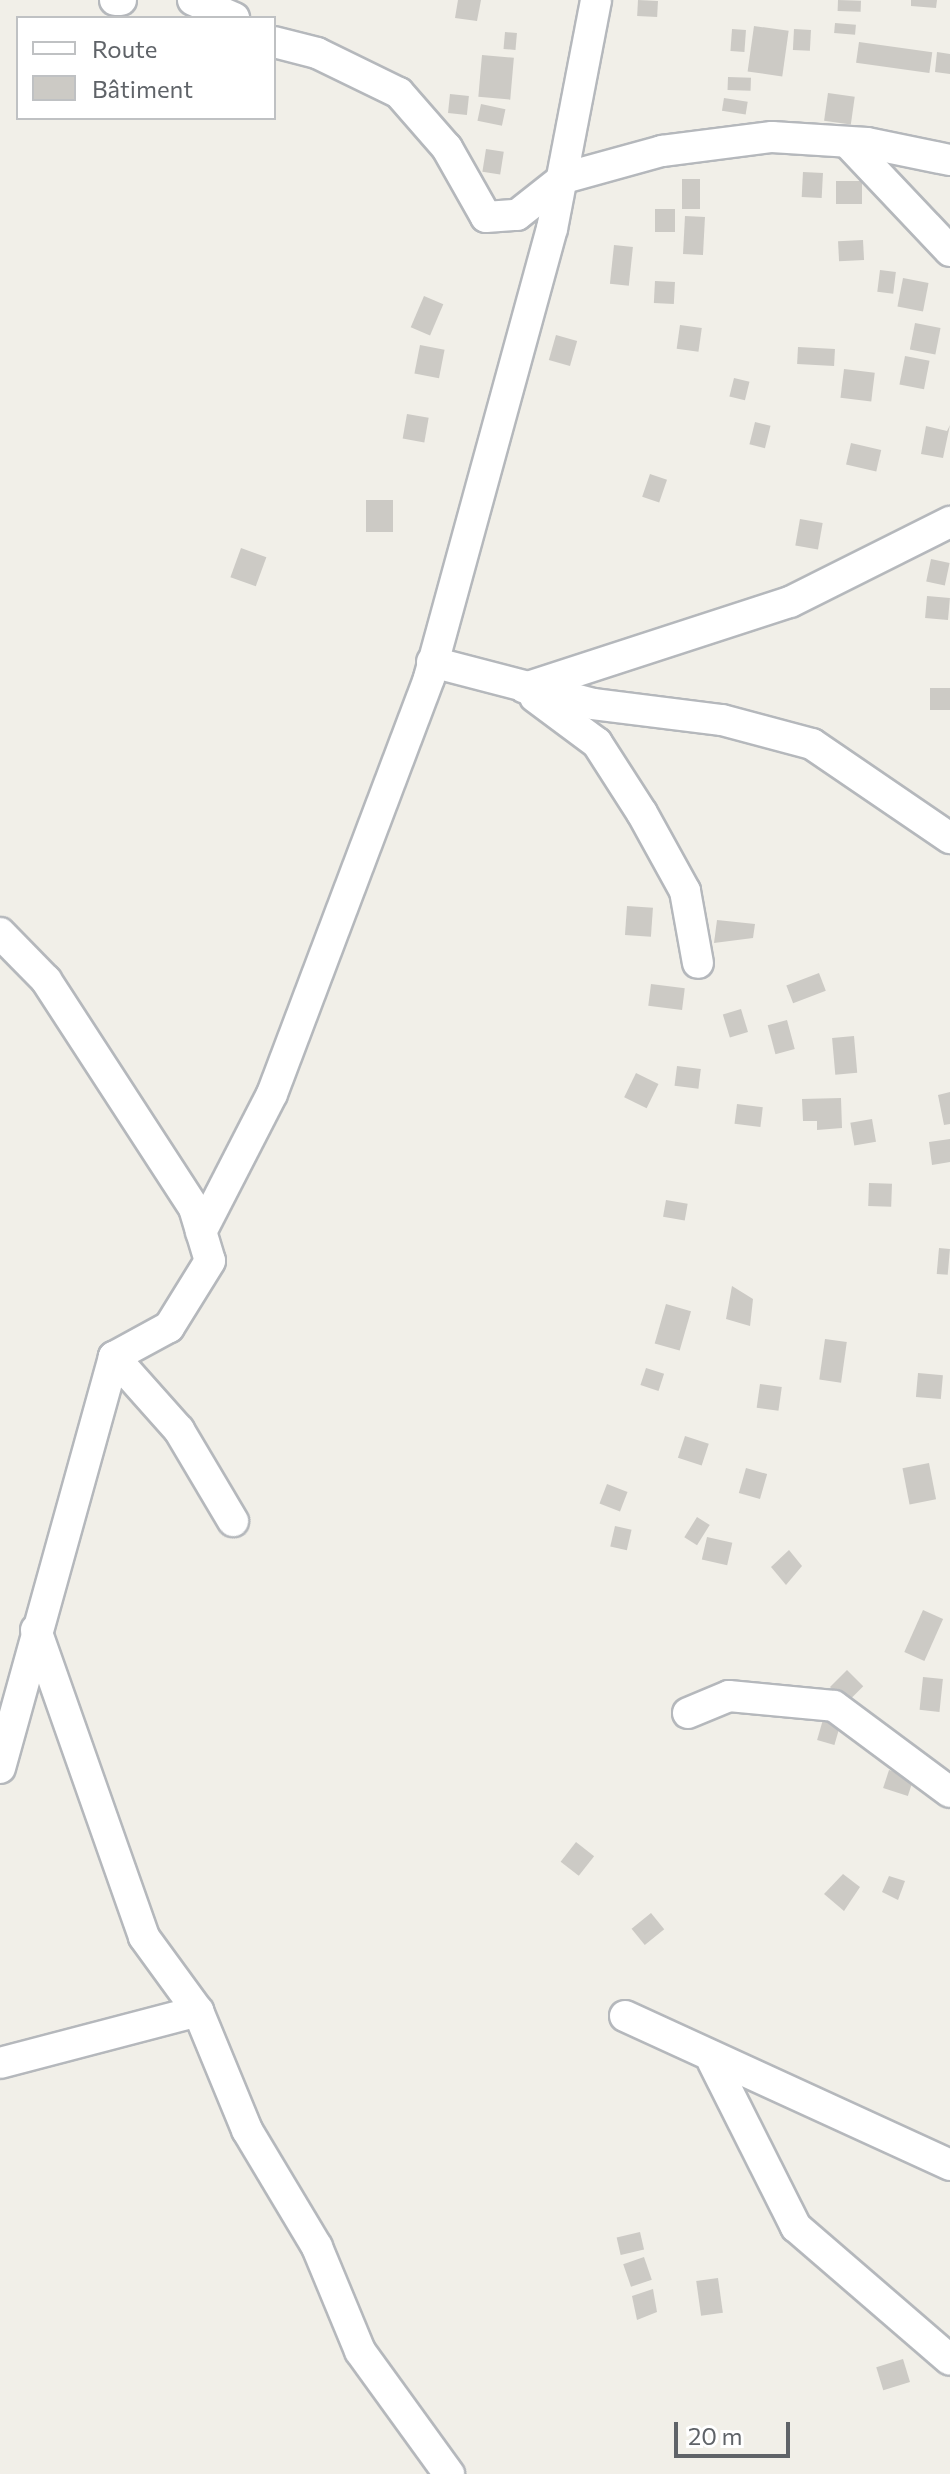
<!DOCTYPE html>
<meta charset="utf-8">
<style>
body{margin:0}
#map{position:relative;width:950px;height:2474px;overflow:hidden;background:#f1efe8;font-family:Commissioner,sans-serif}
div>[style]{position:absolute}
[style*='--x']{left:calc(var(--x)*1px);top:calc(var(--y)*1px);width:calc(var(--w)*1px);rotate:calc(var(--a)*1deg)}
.building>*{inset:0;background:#cccac5;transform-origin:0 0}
.roads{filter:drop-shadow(2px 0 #b5b8bc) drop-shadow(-2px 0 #b5b8bc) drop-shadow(0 2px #b5b8bc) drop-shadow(0 -2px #b5b8bc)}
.minor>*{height:30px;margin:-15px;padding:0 15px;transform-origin:15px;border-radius:15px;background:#fff}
span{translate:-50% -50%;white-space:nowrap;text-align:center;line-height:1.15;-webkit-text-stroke:6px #fff;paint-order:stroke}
.legend{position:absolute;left:16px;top:16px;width:260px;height:104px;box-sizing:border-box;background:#fff;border:2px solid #bfc1c3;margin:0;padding:10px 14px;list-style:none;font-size:24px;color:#5f6368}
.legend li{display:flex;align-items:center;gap:16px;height:40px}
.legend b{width:40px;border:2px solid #bfc1c3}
.scale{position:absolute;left:674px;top:2422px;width:116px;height:36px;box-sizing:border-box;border:4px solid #5f6368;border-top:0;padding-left:10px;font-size:24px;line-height:28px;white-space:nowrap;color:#5f6368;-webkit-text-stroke:6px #fff;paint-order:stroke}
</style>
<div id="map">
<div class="building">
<div style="clip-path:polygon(458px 0,481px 0,477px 21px,455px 18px)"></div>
<div style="left:638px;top:0;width:20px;height:16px;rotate:3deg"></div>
<div style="left:838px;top:0;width:23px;height:11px;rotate:2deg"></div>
<div style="clip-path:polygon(911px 0,937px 0,936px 8px,911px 6px)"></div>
<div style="left:835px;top:23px;width:21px;height:10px;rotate:5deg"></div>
<div style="left:754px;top:26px;width:35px;height:46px;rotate:8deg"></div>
<div style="left:732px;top:29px;width:14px;height:22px;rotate:4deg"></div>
<div style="left:794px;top:29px;width:17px;height:21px;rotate:3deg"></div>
<div style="left:505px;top:32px;width:12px;height:17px;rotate:5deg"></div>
<div style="left:859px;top:42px;width:74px;height:21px;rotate:8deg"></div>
<div style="clip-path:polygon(937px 52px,950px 54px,950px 74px,935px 72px)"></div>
<div style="left:482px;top:55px;width:32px;height:42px;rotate:5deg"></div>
<div style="left:728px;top:77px;width:23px;height:13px;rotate:2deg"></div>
<div style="left:828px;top:93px;width:27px;height:28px;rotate:8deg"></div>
<div style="left:450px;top:94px;width:19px;height:19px;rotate:6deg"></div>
<div style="left:724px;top:98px;width:24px;height:13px;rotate:9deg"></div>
<div style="left:481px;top:104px;width:25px;height:17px;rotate:12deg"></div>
<div style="left:486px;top:149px;width:18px;height:23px;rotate:9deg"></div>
<div style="left:803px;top:172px;width:20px;height:25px;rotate:3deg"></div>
<div style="left:682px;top:179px;width:18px;height:30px"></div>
<div style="left:862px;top:181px;width:23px;height:26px;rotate:90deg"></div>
<div style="left:655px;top:209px;width:20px;height:23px"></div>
<div style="left:685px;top:216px;width:20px;height:38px;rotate:3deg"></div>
<div style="left:863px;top:240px;width:20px;height:25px;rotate:87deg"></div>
<div style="left:614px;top:245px;width:19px;height:39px;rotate:6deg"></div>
<div style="left:880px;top:270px;width:16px;height:22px;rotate:7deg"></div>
<div style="left:903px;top:278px;width:26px;height:29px;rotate:11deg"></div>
<div style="left:655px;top:281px;width:20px;height:22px;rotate:3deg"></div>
<div style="left:424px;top:296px;width:21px;height:34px;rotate:23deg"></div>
<div style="left:915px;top:323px;width:26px;height:27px;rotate:11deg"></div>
<div style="left:680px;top:325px;width:22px;height:24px;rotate:8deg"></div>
<div style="left:556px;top:335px;width:22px;height:26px;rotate:16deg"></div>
<div style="left:420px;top:345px;width:25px;height:29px;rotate:11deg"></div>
<div style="left:798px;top:347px;width:37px;height:17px;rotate:3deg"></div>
<div style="left:905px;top:356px;width:25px;height:29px;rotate:11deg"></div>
<div style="left:844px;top:369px;width:31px;height:29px;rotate:7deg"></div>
<div style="left:734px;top:378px;width:16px;height:19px;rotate:14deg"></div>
<div style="left:407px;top:414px;width:22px;height:25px;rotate:10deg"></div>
<div style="left:755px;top:422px;width:16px;height:23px;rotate:14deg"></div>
<div style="clip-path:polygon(950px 425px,943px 458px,921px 454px,926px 426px,947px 431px)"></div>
<div style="left:851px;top:443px;width:31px;height:22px;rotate:13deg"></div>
<div style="left:650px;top:474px;width:18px;height:24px;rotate:19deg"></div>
<div style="left:366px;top:500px;width:27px;height:32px"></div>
<div style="left:800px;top:519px;width:23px;height:27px;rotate:10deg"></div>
<div style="left:241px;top:548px;width:27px;height:31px;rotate:20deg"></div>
<div style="left:931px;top:559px;width:19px;height:23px;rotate:12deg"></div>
<div style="left:927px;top:596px;width:23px;height:22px;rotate:5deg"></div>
<div style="left:930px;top:688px;width:20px;height:22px"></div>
<div style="left:627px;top:906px;width:26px;height:29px;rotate:4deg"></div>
<div style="clip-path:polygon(717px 920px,755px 924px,753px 938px,714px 943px)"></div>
<div style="left:819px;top:973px;width:19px;height:35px;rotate:69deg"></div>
<div style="left:651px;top:984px;width:34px;height:22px;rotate:7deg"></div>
<div style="left:741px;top:1009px;width:24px;height:19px;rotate:73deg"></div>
<div style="left:787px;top:1020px;width:30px;height:20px;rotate:75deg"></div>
<div style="left:854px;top:1036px;width:37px;height:22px;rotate:85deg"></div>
<div style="left:677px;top:1066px;width:24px;height:20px;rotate:7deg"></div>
<div style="left:636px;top:1073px;width:25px;height:27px;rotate:26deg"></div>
<div style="clip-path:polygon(950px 1092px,950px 1124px,944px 1125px,938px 1095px)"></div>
<div style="clip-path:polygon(841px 1098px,842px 1128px,817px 1130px,817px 1121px,803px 1121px,802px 1099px)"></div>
<div style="left:737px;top:1104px;width:26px;height:20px;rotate:7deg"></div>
<div style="left:872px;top:1119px;width:23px;height:22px;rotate:80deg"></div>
<div style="clip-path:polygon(950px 1139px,950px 1162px,932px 1165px,929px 1142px)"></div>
<div style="left:869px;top:1183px;width:23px;height:23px;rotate:2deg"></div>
<div style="left:666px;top:1200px;width:22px;height:17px;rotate:10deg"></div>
<div style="left:939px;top:1248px;width:11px;height:26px;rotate:5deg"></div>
<div style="clip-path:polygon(732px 1286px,753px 1299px,750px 1326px,726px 1319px)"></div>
<div style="left:666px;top:1304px;width:26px;height:41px;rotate:16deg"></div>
<div style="left:825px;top:1339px;width:22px;height:41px;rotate:8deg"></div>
<div style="left:646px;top:1368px;width:19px;height:18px;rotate:18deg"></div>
<div style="left:918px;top:1373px;width:25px;height:24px;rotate:5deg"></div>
<div style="left:760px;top:1384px;width:22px;height:24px;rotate:8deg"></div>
<div style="left:685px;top:1436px;width:25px;height:23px;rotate:18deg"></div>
<div style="left:929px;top:1463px;width:37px;height:27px;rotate:79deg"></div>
<div style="left:746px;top:1468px;width:22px;height:26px;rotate:16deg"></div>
<div style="left:607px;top:1484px;width:22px;height:21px;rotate:21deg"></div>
<div style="left:697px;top:1517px;width:15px;height:24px;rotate:32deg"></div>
<div style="left:615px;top:1526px;width:17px;height:21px;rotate:13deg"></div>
<div style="left:707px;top:1537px;width:26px;height:23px;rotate:13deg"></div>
<div style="clip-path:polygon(789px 1550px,802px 1566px,786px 1585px,771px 1567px)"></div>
<div style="left:923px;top:1610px;width:22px;height:46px;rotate:24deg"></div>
<div style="left:847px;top:1670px;width:23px;height:24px;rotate:45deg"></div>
<div style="left:923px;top:1677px;width:20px;height:33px;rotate:6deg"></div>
<div style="left:824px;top:1716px;width:18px;height:25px;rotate:16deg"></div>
<div style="left:889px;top:1770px;width:26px;height:19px;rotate:18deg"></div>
<div style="left:576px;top:1842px;width:23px;height:25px;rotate:38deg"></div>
<div style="clip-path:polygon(843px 1874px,860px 1887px,844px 1911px,824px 1894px)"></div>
<div style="clip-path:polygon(889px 1876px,905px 1881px,898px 1900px,882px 1892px)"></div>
<div style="left:651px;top:1913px;width:21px;height:25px;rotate:51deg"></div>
<div style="left:640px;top:2232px;width:18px;height:24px;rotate:77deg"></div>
<div style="left:644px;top:2257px;width:24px;height:22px;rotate:71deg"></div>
<div style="left:718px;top:2278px;width:35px;height:22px;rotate:82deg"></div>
<div style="clip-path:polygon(653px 2289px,657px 2312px,637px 2320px,632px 2296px)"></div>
<div style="left:903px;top:2359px;width:24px;height:28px;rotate:73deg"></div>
</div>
<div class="roads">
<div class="minor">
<div style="--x:115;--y:0;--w:6;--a:0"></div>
<div style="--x:193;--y:0;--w:45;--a:23.7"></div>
<div style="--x:274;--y:42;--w:44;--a:14.3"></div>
<div style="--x:317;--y:53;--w:91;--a:26"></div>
<div style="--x:399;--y:93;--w:73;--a:48.9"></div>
<div style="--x:447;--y:148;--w:79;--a:60.5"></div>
<div style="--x:486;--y:217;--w:31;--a:-4"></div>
<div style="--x:517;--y:215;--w:60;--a:-38.2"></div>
<div style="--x:564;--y:178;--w:102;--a:-15.4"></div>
<div style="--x:662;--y:151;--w:111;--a:-7.3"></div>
<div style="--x:772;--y:137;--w:95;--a:3.6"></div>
<div style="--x:867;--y:143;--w:85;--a:11.6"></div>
<div style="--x:847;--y:142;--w:150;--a:46.6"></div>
<div style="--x:432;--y:662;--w:166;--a:14.6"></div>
<div style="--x:593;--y:704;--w:130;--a:7.1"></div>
<div style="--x:722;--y:720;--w:93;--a:14.9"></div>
<div style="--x:812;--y:744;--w:167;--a:34.3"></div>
<div style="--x:525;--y:688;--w:279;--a:-18"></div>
<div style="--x:790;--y:602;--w:179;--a:-26.6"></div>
<div style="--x:535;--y:697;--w:77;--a:36.6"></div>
<div style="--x:597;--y:743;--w:83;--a:57.3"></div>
<div style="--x:642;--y:813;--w:89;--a:61.1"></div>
<div style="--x:685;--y:891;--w:73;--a:79.8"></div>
<div style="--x:0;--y:933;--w:66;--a:45.6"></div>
<div style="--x:46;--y:980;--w:272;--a:57"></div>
<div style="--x:194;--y:1208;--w:55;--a:73.2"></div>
<div style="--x:210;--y:1261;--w:78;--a:121.8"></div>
<div style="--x:169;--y:1327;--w:63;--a:151.4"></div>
<div style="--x:114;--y:1357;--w:98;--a:48.3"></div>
<div style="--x:179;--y:1430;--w:106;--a:59.3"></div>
<div style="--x:201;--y:1232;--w:155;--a:-62.8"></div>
<div style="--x:272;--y:1094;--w:445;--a:-69.3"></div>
<div style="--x:429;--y:678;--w:466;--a:-74.7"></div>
<div style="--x:552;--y:229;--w:233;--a:-79.1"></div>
<div style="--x:36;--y:1630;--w:325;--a:70.6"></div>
<div style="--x:144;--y:1937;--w:92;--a:53.9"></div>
<div style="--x:198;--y:2011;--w:129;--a:67.6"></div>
<div style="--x:247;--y:2130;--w:136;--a:59.1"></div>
<div style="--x:317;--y:2247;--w:113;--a:67.5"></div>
<div style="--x:360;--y:2351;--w:152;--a:54.1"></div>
<div style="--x:688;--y:1713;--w:44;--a:-22.5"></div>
<div style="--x:729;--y:1696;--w:105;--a:5.4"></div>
<div style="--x:834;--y:1706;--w:144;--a:36.6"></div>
<div style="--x:0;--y:1768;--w:427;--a:-74.5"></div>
<div style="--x:625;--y:2016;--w:358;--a:24.6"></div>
<div style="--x:713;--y:2062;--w:185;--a:63.3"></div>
<div style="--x:796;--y:2227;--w:203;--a:40.8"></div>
<div style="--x:0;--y:2063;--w:205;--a:-14.7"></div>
</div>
</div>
<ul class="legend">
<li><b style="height:10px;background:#fff"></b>Route</li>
<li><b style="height:22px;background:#cccac5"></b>Bâtiment</li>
</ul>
<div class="scale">20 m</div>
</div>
